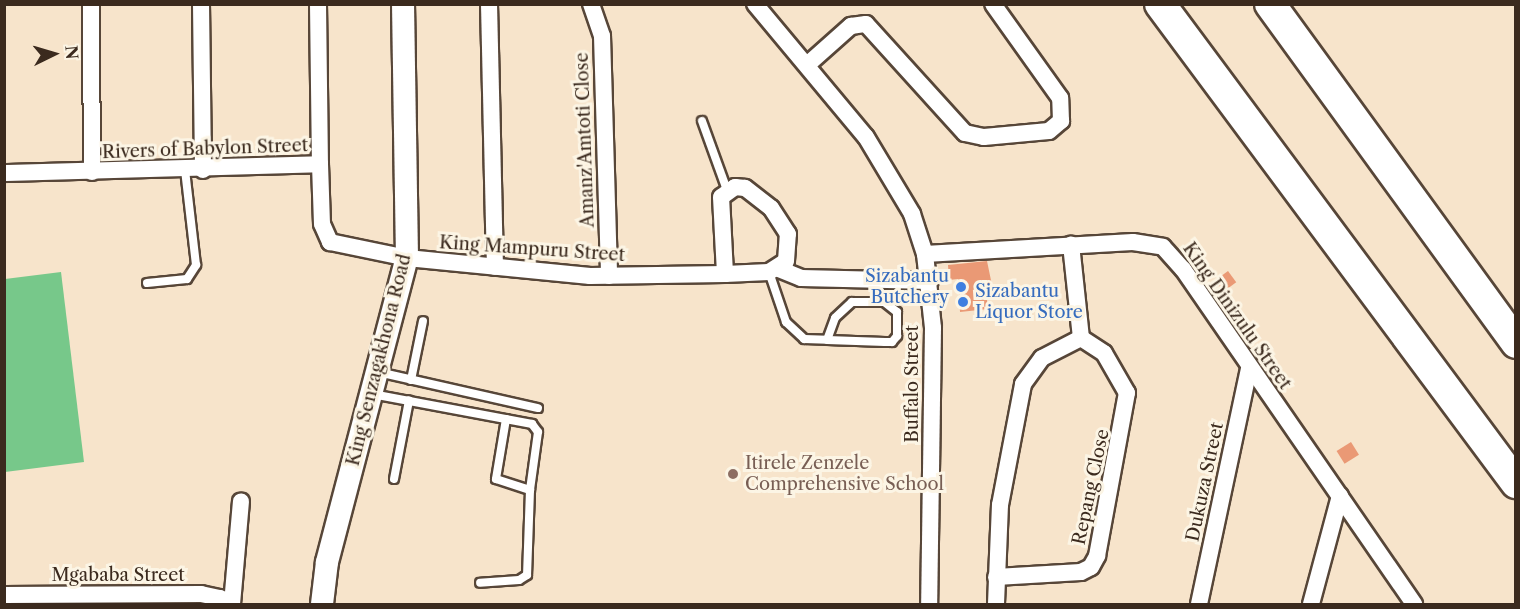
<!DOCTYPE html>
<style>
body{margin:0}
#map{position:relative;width:1520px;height:609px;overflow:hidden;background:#f7e4cb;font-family:"Libre Caslon Text",serif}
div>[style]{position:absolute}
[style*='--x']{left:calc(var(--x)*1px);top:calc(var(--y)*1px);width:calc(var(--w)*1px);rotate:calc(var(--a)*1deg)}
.green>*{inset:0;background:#77c88a}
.building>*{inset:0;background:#ea9975;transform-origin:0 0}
.roads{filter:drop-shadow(2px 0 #574638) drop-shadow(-2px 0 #574638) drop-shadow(0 2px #574638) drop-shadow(0 -2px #574638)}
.lane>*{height:8px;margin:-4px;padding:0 4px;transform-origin:4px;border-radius:4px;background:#fff}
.street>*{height:16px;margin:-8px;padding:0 8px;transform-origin:8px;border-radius:8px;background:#fff}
.secondary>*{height:22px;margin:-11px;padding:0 11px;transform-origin:11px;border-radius:11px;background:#fff}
.highway>*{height:30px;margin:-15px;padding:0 15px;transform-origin:15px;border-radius:15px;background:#fff}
.dots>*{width:16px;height:16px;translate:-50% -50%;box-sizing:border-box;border:3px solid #fcf5e5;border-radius:50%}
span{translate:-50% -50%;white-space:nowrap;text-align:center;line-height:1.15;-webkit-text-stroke:6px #fcf5e5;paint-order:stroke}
.street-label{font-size:18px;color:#3b2a1e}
.shop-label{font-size:18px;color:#366cbe}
.right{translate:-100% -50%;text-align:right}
.left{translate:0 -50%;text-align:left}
.education-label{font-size:18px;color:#785e54}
.frame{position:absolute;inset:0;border:6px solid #3b2a1e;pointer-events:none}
.north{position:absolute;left:24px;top:24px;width:60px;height:60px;-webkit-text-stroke:4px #fcf5e5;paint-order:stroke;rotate:85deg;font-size:16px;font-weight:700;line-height:24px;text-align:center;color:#3b2a1e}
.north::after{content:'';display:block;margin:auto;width:21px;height:27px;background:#3b2a1e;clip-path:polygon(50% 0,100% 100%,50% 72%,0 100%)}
</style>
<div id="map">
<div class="green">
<div style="clip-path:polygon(61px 272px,84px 462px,5px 472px,5px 279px)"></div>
</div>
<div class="building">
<div style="clip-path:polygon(987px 261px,993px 290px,986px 290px,988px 309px,960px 312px,958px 279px,949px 280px,948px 265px)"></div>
<div style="left:1228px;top:271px;width:14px;height:16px;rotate:54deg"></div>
<div style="left:1351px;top:442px;width:15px;height:17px;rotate:58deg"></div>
</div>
<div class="roads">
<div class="lane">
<div style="--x:702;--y:121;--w:73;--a:70.1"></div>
<div style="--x:769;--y:272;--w:53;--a:71.2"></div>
<div style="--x:786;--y:322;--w:25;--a:43"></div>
<div style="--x:804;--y:339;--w:23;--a:2"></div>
<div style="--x:827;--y:340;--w:58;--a:2"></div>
<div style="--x:885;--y:342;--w:7;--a:0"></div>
<div style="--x:892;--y:342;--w:8;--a:-50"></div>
<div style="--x:897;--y:336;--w:24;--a:-90"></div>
<div style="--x:897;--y:312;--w:16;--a:-142"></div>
<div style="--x:884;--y:302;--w:32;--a:180"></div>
<div style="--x:852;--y:302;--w:23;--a:137"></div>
<div style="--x:835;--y:318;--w:23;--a:110"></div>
<div style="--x:147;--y:283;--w:40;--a:-5.7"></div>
<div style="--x:187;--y:279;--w:17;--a:-57"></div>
<div style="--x:196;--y:265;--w:96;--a:-96.6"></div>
<div style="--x:378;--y:372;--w:164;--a:12.7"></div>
<div style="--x:411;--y:380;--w:60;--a:-78.5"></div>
<div style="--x:372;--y:394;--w:163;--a:10.6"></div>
<div style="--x:532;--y:424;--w:10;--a:53"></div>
<div style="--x:538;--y:432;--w:59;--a:97.9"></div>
<div style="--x:530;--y:490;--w:85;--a:92"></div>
<div style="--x:527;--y:575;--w:9;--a:148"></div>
<div style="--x:519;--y:580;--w:39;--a:176"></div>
<div style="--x:506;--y:419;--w:61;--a:99.5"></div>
<div style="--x:496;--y:479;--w:36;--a:18"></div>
<div style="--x:394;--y:479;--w:80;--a:-79.2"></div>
</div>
<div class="street">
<div style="--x:91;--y:4;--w:168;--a:89.7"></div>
<div style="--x:201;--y:4;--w:166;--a:89.3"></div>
<div style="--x:318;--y:4;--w:160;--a:89.3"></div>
<div style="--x:320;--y:164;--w:60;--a:88.1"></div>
<div style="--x:322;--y:224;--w:20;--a:66"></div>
<div style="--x:330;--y:242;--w:79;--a:11.7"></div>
<div style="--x:407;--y:258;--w:184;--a:5.6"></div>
<div style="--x:590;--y:276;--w:135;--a:-0.8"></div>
<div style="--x:725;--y:274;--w:44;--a:-2.6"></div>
<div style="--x:769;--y:272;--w:20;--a:-33"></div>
<div style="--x:786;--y:261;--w:27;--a:-86"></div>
<div style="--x:788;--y:234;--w:31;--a:-123"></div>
<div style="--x:771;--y:208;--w:33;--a:-142"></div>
<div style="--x:745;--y:188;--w:10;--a:-174"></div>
<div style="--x:735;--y:187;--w:17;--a:144"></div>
<div style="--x:721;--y:197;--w:77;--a:87"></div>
<div style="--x:489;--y:4;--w:263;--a:88.7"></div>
<div style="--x:591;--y:4;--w:34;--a:71"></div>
<div style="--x:602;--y:36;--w:240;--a:88.3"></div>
<div style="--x:755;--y:4;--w:173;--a:50.2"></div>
<div style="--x:866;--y:137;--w:90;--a:59.1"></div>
<div style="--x:912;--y:214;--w:42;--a:72"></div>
<div style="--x:925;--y:254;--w:74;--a:83.8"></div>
<div style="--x:933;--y:328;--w:276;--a:90.8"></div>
<div style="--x:807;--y:65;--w:59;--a:-41.6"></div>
<div style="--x:851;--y:26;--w:15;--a:-8"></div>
<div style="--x:866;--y:24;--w:147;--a:47.8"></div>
<div style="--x:965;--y:133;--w:19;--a:12"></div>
<div style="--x:984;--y:137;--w:65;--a:-5.3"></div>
<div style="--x:1049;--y:131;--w:16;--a:-40"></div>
<div style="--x:1061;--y:121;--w:23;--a:-92"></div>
<div style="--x:1060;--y:98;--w:115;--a:-125.5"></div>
<div style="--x:4;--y:173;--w:316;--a:-1.6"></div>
<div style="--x:925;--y:254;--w:208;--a:-3.3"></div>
<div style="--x:1133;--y:242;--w:30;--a:9"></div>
<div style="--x:1163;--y:247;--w:30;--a:48"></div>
<div style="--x:1183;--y:269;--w:407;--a:55.4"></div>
<div style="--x:779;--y:269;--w:24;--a:22"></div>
<div style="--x:801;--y:278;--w:129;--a:1.3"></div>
<div style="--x:996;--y:577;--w:85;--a:-3.4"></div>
<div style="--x:1081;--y:572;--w:11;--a:-27"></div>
<div style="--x:1091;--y:567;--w:13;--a:-61"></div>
<div style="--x:1097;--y:556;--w:166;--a:-79.6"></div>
<div style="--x:1127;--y:393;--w:46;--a:-119.9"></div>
<div style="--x:1104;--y:353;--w:27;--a:-147"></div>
<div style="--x:1081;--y:338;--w:94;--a:-96.1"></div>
<div style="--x:4;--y:595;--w:197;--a:-0.3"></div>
<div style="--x:201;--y:594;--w:19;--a:12"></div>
<div style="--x:220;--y:598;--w:11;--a:34"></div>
<div style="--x:232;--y:604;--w:103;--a:-85"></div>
<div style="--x:996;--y:604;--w:99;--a:-87.7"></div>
<div style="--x:1000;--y:505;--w:123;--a:-79.2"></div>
<div style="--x:1023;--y:384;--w:32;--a:-54"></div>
<div style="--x:1042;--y:358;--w:44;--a:-27.1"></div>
<div style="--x:1199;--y:604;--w:241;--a:-78"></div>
<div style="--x:1311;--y:604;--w:112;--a:-75"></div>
</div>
<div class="secondary">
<div style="--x:322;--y:604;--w:42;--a:-83.2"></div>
<div style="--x:327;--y:562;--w:314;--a:-75.3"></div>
<div style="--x:407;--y:258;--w:254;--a:-90.9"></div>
</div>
<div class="highway">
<div style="--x:1160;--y:4;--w:597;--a:53.38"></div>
<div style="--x:1270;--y:4;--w:419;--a:54"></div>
</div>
</div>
<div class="dots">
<div style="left:961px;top:287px;background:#3f7fe0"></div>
<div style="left:963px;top:302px;background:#3f7fe0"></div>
<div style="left:733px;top:474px;background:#8d6e63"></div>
</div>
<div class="street-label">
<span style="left:585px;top:140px;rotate:-92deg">Amanz'Amtoti Close</span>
<span style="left:205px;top:149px;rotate:-2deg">Rivers of Babylon Street</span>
<span style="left:532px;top:249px;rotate:4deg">King Mampuru Street</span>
<span style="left:1237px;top:316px;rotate:55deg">King Dinizulu Street</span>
<span style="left:379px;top:360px;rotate:-76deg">King Senzagakhona Road</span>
<span style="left:912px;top:384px;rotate:-90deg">Buffalo Street</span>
<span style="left:1205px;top:482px;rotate:-78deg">Dukuza Street</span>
<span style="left:1091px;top:487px;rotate:-78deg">Repang Close</span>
<span style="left:118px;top:575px">Mgababa Street</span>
</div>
<div class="shop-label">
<span class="right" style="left:949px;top:287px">Sizabantu<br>Butchery</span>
<span class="left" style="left:975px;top:302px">Sizabantu<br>Liquor Store</span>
</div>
<div class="education-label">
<span class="left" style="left:745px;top:474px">Itirele Zenzele<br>Comprehensive School</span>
</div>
<div class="frame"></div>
<div class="north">N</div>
</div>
